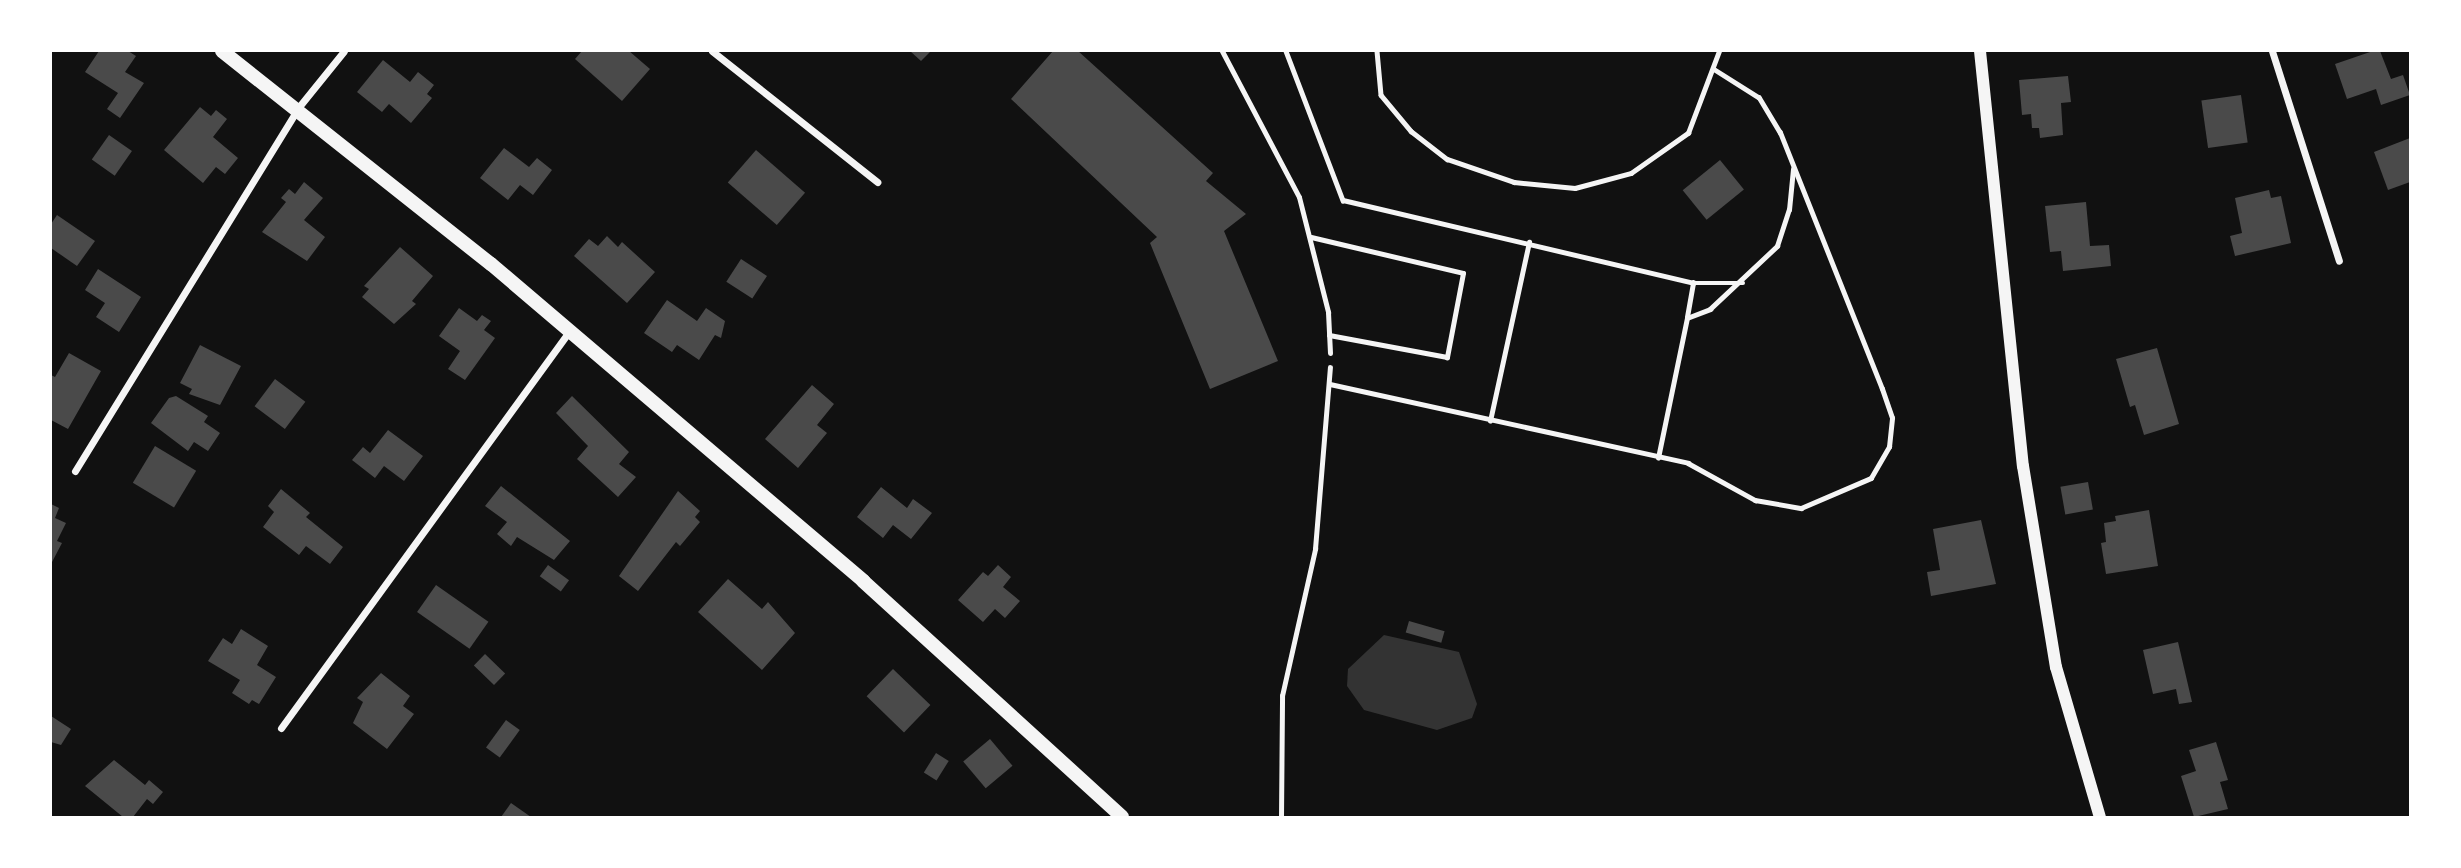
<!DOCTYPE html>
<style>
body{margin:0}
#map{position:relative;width:2461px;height:868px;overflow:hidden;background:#111;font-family:Helvetica,sans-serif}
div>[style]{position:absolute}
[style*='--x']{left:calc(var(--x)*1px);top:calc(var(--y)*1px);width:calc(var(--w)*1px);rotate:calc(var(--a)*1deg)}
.water>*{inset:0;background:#333}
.building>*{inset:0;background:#4a4a4a;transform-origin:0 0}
.path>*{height:4.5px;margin:-2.25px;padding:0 2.25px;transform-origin:2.25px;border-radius:2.25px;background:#f5f5f5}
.service>*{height:5px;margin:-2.5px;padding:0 2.5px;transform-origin:2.5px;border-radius:2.5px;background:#f5f5f5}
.minor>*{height:7px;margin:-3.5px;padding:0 3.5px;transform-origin:3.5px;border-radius:3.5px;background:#f5f5f5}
.tertiary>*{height:12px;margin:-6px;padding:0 6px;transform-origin:6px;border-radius:6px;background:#f5f5f5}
.secondary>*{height:14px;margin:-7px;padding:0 7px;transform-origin:7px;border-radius:7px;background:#f5f5f5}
span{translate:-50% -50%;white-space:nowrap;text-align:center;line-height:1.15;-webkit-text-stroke:5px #fff;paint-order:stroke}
.frame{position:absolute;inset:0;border:52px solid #fff;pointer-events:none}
</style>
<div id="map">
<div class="water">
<div style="clip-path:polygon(1384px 635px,1459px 652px,1477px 704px,1472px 718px,1437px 730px,1364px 710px,1347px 686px,1348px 669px)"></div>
</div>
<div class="building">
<div style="clip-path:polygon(99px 51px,128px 51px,136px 56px,125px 72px,144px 83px,120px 118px,107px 109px,118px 93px,85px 72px)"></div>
<div style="clip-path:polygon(582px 51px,629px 51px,650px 69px,622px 101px,575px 59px)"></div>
<div style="clip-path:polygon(910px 51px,931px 51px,921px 61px)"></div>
<div style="clip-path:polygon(1053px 51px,1078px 51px,1213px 173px,1206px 181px,1246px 214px,1224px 231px,1278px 361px,1210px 389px,1150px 243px,1157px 237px,1011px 99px)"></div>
<div style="clip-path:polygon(2373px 51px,2380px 51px,2391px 79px,2403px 75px,2410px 95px,2381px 105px,2376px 89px,2347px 99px,2335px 64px)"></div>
<div style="clip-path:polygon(383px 60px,410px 82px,418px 72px,434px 85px,427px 94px,432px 98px,411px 123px,389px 104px,382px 112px,357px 92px)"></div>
<div style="clip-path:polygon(2068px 76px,2071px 102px,2061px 103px,2063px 135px,2040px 138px,2039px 128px,2032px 128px,2031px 114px,2022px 115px,2019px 80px)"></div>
<div style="left:2241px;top:95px;width:48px;height:40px;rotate:82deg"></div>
<div style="clip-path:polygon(200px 107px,211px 116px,216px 110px,227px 119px,213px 137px,238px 158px,225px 174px,216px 167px,203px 183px,164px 150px)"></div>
<div style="left:109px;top:135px;width:28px;height:30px;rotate:35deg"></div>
<div style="clip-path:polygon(2410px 138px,2410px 182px,2388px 190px,2374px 152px)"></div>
<div style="clip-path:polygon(504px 148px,529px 167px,537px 158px,552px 170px,533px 195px,520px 185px,508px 200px,480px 178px)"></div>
<div style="left:756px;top:150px;width:65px;height:43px;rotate:41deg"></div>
<div style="left:1720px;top:160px;width:38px;height:48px;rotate:51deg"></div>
<div style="clip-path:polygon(304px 182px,323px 198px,304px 220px,325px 237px,307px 261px,262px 232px,286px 202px,281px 198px,289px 189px,295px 194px)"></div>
<div style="clip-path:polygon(2269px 190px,2271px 198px,2281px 196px,2291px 243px,2235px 256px,2230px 236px,2242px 233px,2235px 198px)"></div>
<div style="clip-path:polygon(2086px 202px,2090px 246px,2109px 245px,2111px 266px,2063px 271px,2061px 251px,2050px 252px,2045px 206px)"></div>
<div style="clip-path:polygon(57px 215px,95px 241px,77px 266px,51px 248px,51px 224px)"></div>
<div style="clip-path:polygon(607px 236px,618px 247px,622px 242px,655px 272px,627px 303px,574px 256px,589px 239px,598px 246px)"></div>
<div style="clip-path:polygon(400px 247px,433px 276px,412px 301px,416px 304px,394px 324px,362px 297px,369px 289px,364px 286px)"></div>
<div style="left:741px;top:259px;width:31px;height:27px;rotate:33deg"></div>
<div style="clip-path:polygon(98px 269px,141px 297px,119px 332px,96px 317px,105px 303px,85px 290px)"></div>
<div style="clip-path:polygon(667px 300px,697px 321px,706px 308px,725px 321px,721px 338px,715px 335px,699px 360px,677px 345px,672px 352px,644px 333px)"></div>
<div style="clip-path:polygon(459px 308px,477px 321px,482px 315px,491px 321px,484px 330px,495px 338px,465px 380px,448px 369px,460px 351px,439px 336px)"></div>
<div style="clip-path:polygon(200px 345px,241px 366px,220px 405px,189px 394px,192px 389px,180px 383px)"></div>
<div style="clip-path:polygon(2157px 348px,2179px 424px,2144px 435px,2135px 405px,2130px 407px,2116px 359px)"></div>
<div style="clip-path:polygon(69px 353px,101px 371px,68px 429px,51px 420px,51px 375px,55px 377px)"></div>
<div style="left:275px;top:379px;width:38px;height:34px;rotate:37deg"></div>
<div style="clip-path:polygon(812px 385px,834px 404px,817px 425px,827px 433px,798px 468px,765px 439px)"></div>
<div style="clip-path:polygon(176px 396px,208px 416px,204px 422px,220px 433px,208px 451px,194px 442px,188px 451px,151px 423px,169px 398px)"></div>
<div style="clip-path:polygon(572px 396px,629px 452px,619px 464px,636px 477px,618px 497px,577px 459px,588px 446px,556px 413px)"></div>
<div style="clip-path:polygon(388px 430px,423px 456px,404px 481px,384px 466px,375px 478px,352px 460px,363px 447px,370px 453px)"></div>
<div style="left:155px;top:446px;width:48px;height:43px;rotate:31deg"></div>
<div style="left:2088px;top:482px;width:28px;height:28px;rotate:80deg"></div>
<div style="clip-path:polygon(501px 486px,570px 541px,554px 560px,517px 537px,511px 546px,497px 534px,507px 522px,485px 506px)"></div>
<div style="clip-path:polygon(881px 487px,907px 508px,913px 499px,932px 513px,911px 539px,893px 525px,883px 538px,857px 517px)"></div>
<div style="clip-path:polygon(281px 489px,310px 513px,306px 517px,343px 547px,330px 564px,306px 546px,299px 555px,263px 527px,274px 512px,268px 506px)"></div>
<div style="clip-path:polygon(678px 491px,700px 511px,695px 517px,700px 522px,680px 546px,676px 542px,638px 591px,619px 576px)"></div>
<div style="clip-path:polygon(51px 504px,59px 508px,55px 518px,66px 523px,57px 541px,62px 543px,51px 564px)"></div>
<div style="clip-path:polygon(2149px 510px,2158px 566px,2106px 574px,2101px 543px,2106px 542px,2104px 523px,2116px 521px,2115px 516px)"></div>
<div style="clip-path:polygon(1981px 520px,1996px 584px,1931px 596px,1927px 572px,1940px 570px,1933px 529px)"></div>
<div style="left:548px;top:565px;width:26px;height:14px;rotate:36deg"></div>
<div style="clip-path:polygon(998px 565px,1011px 577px,1003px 587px,1020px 601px,1005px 618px,995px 609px,983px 622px,958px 600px,983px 572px,988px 576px)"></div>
<div style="clip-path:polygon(728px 579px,762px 609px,768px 602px,795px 633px,762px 670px,698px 612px)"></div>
<div style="left:436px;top:585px;width:64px;height:33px;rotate:35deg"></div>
<div style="left:1409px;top:621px;width:37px;height:12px;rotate:16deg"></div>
<div style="clip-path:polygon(241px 629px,268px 646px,257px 665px,276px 677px,259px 704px,252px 700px,249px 704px,232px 693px,240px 680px,208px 661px,223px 638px,232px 644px)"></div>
<div style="clip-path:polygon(2178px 642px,2192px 702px,2179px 704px,2176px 689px,2153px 694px,2143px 650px)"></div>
<div style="left:485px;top:654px;width:28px;height:16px;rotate:44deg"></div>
<div style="left:893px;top:669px;width:52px;height:38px;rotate:44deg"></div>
<div style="clip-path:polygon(381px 673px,410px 696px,403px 706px,414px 714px,387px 749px,353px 723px,363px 702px,357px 698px)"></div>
<div style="clip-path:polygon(51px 716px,71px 729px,61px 745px,51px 742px)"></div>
<div style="left:506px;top:720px;width:17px;height:34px;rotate:36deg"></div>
<div style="left:990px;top:739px;width:35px;height:35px;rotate:50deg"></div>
<div style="clip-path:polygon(2216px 742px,2228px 780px,2220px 782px,2228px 809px,2194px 817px,2181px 776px,2196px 771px,2189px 750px)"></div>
<div style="left:936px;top:753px;width:15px;height:23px;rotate:32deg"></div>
<div style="clip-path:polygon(114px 760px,145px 785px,149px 780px,163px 792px,153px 804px,147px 799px,133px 817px,123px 817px,85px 786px)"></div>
<div style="clip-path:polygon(511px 803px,531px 817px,501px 817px)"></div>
</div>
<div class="path">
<div style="--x:1286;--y:51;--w:160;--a:69.1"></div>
<div style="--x:1343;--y:200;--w:360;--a:13.3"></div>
<div style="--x:1693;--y:283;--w:50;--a:0"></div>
<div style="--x:1377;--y:51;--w:44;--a:84.8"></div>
<div style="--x:1381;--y:95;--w:47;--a:50.2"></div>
<div style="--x:1411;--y:131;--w:46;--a:37.9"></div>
<div style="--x:1447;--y:159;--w:71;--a:18.9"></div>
<div style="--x:1514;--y:182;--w:61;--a:5.6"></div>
<div style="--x:1575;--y:188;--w:58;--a:-15"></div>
<div style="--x:1631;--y:173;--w:70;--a:-35.1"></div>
<div style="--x:1688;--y:133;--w:88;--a:-69.3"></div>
<div style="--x:1687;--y:317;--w:35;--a:-80"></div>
<div style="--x:1330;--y:384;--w:367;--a:12.4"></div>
<div style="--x:1688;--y:463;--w:77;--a:28.9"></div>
<div style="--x:1755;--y:500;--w:47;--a:9.9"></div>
<div style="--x:1801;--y:508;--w:76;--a:-23.2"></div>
<div style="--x:1871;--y:478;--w:36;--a:-60"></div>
<div style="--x:1889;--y:447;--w:29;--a:-84"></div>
<div style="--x:1892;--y:418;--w:31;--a:-109"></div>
<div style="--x:1882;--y:389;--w:276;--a:-111.7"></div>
<div style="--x:1780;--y:133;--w:41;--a:-121"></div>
<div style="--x:1759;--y:98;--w:54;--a:-147.8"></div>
<div style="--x:1490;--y:421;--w:183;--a:-77.7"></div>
<div style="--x:1658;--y:458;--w:143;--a:-78.3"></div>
<div style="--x:1687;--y:318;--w:25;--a:-21"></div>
<div style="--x:1710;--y:309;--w:92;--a:-43.2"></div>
<div style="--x:1777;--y:246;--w:38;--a:-72"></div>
<div style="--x:1789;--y:210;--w:41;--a:-84.4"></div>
<div style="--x:1281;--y:817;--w:121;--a:-89.5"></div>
<div style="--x:1282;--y:696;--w:151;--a:-77.3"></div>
<div style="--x:1315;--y:549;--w:182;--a:-85.3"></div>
</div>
<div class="service">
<div style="--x:1222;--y:51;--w:165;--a:62.2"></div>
<div style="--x:1299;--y:197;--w:119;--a:75.8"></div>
<div style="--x:1328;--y:312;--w:41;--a:87.2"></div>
<div style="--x:1311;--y:237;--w:156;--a:13.3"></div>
<div style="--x:1463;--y:273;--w:86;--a:100.8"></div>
<div style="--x:1447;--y:357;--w:120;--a:-169.4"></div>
</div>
<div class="minor">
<div style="--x:712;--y:51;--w:211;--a:38.4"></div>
<div style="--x:2272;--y:51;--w:220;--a:72.3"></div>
<div style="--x:75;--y:471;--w:426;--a:-58.4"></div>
<div style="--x:298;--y:108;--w:73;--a:-51.1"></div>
<div style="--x:281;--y:728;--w:490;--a:-54"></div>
</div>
<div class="tertiary">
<div style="--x:1980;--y:51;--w:417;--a:84.1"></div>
<div style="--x:2023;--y:466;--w:204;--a:80.7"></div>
<div style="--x:2056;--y:667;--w:156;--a:73.7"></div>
</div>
<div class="secondary">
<div style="--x:222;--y:51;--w:343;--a:38.4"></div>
<div style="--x:491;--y:264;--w:489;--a:40.4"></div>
<div style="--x:863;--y:581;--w:350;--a:42.3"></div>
</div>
<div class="frame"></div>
</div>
